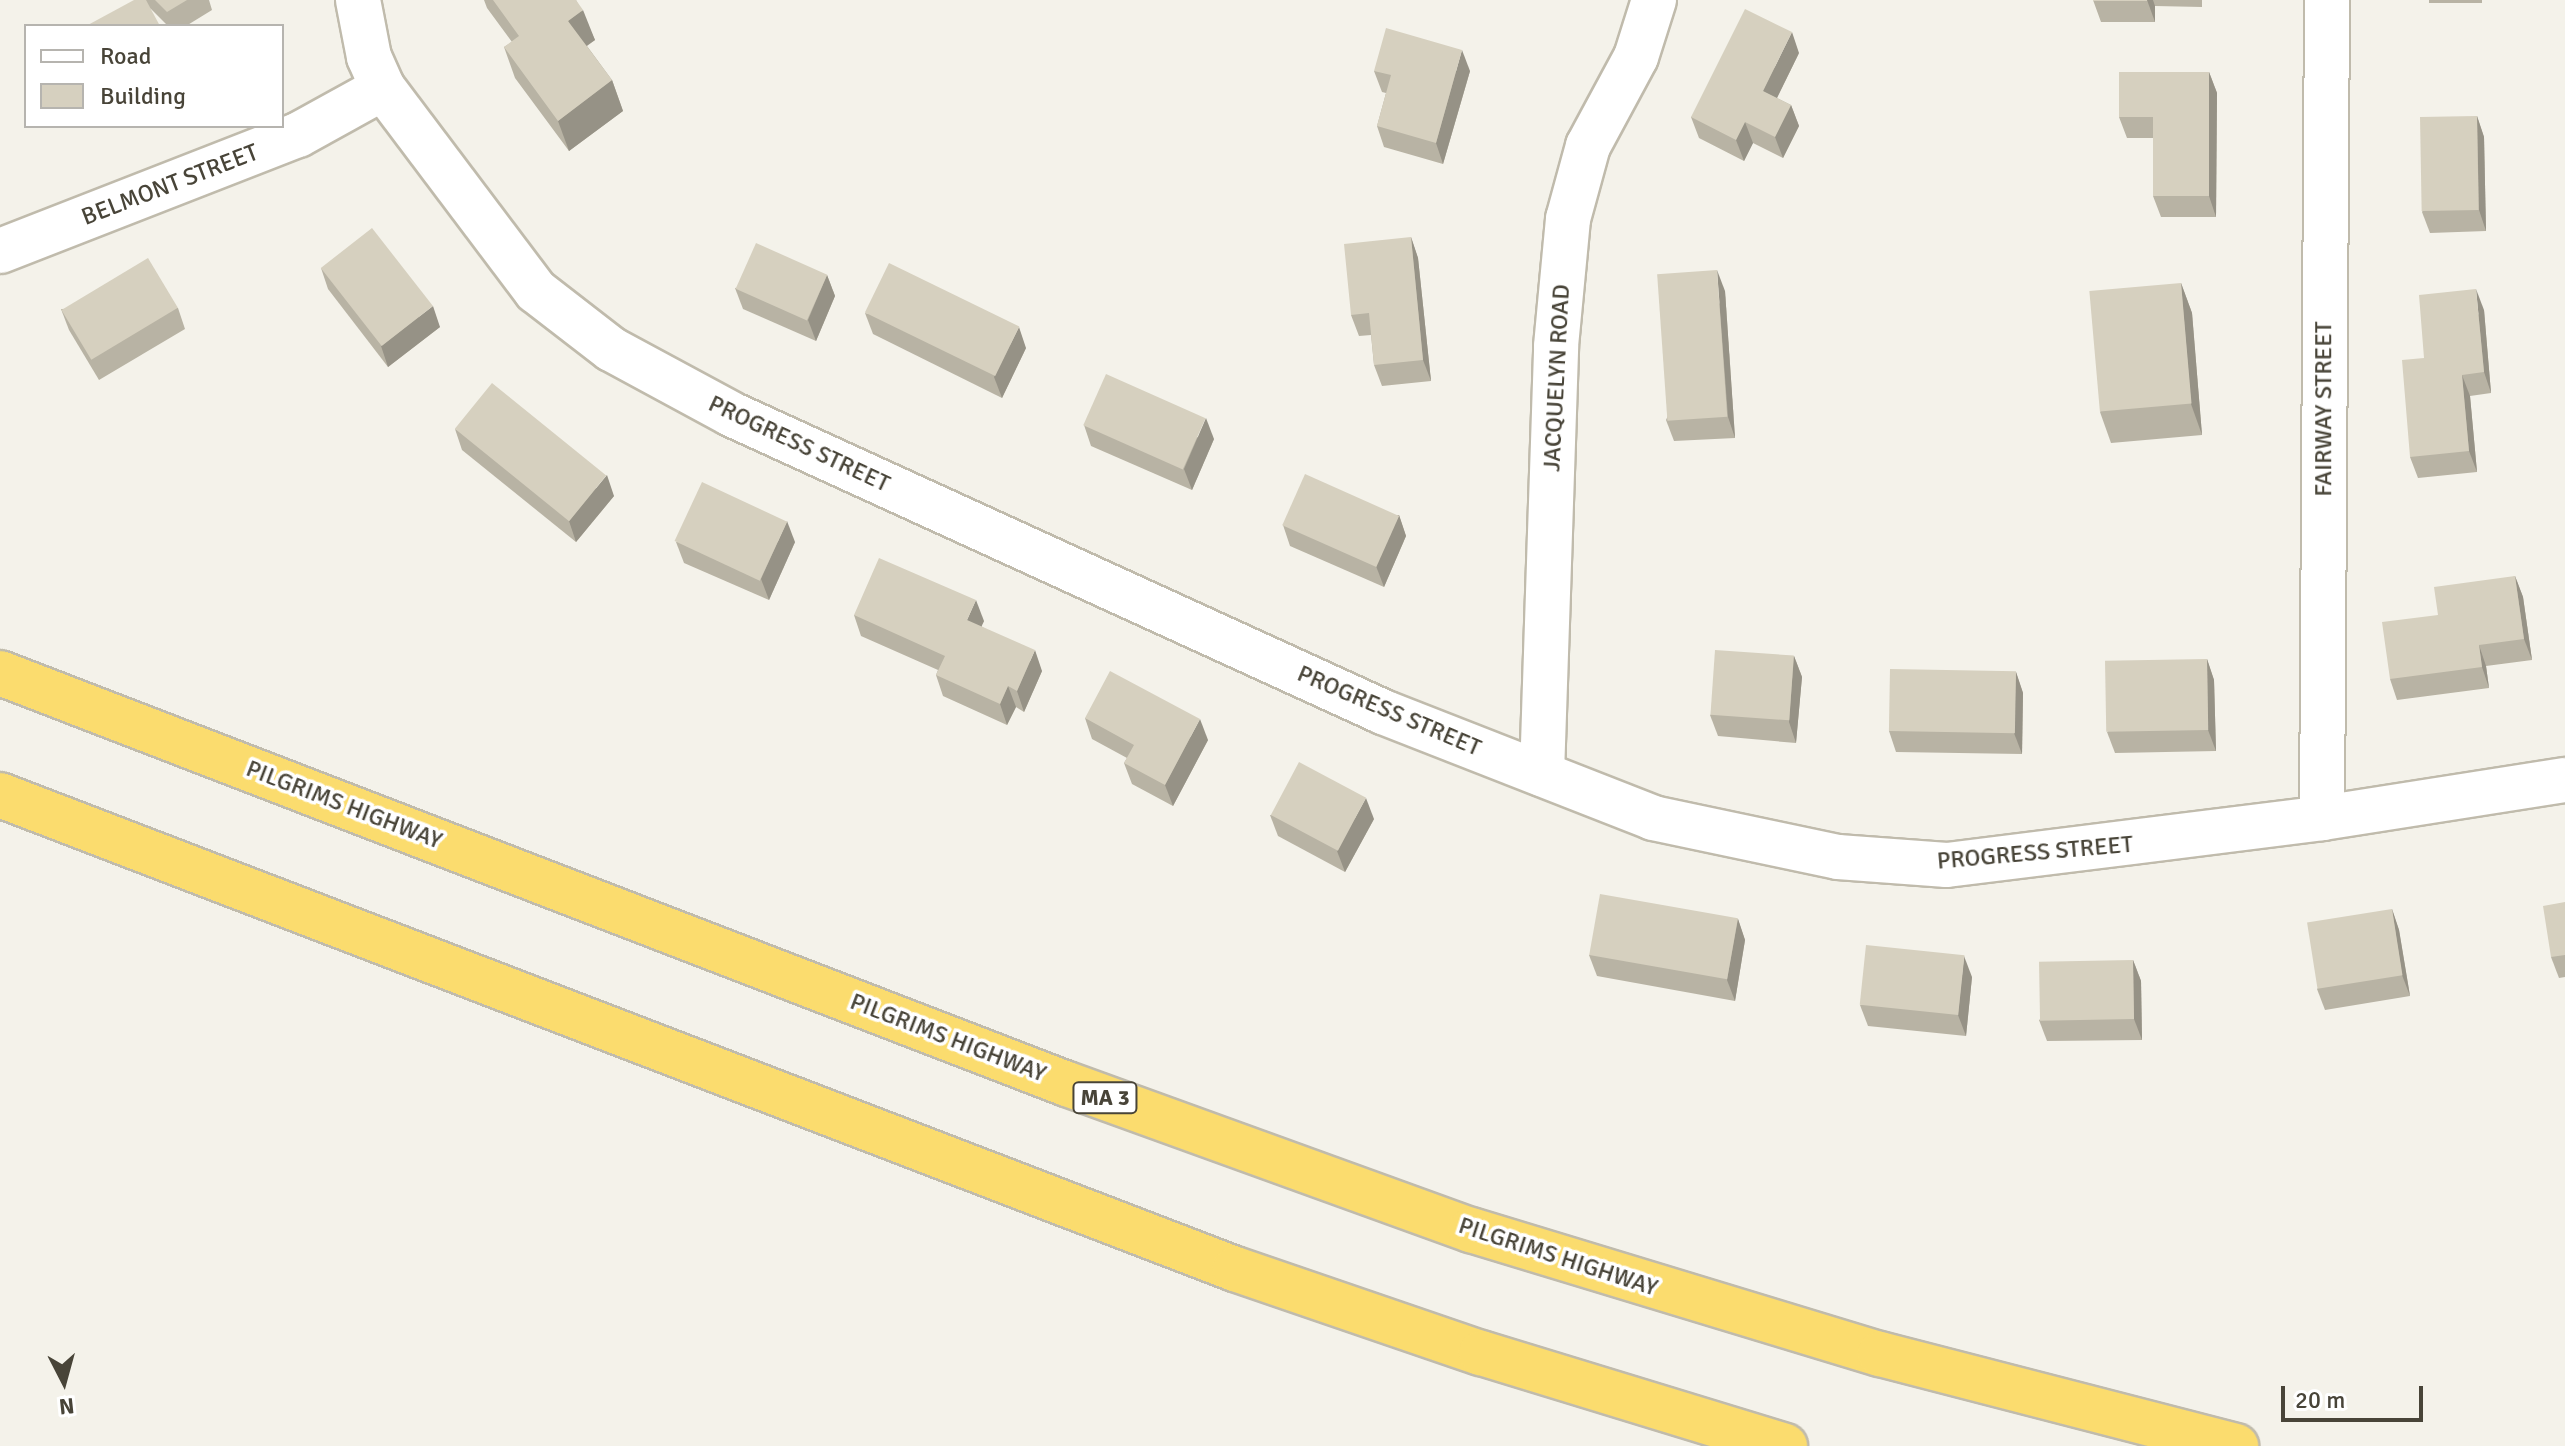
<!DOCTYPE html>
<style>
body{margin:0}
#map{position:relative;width:2565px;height:1446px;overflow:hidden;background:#f4f2ea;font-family:Signika,sans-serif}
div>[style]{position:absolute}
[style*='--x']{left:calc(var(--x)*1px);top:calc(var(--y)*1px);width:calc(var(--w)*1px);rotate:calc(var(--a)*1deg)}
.roads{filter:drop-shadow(2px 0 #c0bbac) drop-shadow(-2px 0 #c0bbac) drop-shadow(0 2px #c0bbac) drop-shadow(0 -2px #c0bbac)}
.street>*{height:44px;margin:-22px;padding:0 22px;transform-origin:22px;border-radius:22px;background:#fff}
.highway>*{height:44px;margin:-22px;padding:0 22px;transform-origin:22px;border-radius:22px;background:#fbdc6e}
.wall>*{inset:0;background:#b8b3a4;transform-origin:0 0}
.shaded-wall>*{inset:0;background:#969286}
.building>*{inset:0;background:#d6d0bf;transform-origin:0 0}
span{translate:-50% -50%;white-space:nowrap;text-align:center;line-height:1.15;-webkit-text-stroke:7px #fff;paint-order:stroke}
.shield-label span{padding:2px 6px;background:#fff;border:2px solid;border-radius:6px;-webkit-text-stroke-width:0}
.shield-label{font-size:22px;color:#484438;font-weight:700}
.street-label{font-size:24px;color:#484438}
.legend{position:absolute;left:24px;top:24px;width:260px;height:104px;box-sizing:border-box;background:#fff;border:2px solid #b6b4af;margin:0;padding:10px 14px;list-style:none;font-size:24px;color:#484438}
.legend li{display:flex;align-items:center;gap:16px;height:40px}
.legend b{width:40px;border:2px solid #b6b4af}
.north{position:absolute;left:24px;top:1342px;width:80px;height:80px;-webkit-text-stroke:6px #fff;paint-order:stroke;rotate:174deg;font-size:22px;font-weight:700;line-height:32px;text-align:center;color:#484438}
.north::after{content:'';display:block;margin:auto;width:28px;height:36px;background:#484438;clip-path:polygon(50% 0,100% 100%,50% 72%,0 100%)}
.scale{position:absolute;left:2281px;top:1386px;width:142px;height:36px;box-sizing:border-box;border:4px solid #484438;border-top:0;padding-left:10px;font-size:24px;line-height:28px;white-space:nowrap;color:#484438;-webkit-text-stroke:6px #fff;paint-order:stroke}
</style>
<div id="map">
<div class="roads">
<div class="street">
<div style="--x:358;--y:0;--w:58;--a:79.1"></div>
<div style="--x:369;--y:57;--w:34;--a:66"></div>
<div style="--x:383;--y:88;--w:254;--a:53"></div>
<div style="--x:536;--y:291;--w:95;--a:37.7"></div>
<div style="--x:611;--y:349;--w:136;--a:28.4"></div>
<div style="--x:731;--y:414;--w:717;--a:24.56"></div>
<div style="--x:1383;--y:712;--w:290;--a:21.4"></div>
<div style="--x:1653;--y:818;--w:189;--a:11.9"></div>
<div style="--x:1838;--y:857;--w:109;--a:4.2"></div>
<div style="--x:1947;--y:865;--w:378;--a:-7.1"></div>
<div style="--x:2322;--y:818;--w:246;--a:-8.9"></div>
<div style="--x:0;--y:251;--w:320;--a:-21.3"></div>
<div style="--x:298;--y:135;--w:97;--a:-28.9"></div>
<div style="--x:1542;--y:774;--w:428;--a:-88.1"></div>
<div style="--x:1556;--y:346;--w:128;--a:-84.6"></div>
<div style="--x:1568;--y:219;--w:76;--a:-74.7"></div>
<div style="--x:1588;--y:146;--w:101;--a:-61.7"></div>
<div style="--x:1636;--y:57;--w:60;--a:-72.5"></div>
<div style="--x:2322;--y:818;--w:818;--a:-89.65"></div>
</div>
<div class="highway">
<div style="--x:0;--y:673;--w:1143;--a:21.07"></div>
<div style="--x:1067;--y:1084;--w:430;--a:19.9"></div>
<div style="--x:1471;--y:1230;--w:427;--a:16.9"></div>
<div style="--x:1880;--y:1354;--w:368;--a:14.5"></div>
<div style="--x:0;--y:795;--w:1323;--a:21"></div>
<div style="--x:1235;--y:1269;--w:260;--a:18.9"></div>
<div style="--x:1481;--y:1353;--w:318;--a:17"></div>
</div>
</div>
<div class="wall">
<div style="clip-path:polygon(134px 0,209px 0,212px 10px,186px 26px,168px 26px,151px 9px)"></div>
<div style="clip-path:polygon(484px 0,576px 0,595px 40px,587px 46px,612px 80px,623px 111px,569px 151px,515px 78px,504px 47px,512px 42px,487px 8px)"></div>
<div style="clip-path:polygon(2093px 0,2202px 0,2202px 7px,2155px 6px,2155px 22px,2101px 22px)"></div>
<div style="left:2429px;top:0;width:53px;height:3px"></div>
<div style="clip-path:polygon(1799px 53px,1777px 98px,1791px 105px,1799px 126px,1783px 158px,1753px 143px,1744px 161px,1699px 138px,1691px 117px)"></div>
<div style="clip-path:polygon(1374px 71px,1470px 71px,1443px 164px,1384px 147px,1377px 126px,1386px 93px,1382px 92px)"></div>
<div style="clip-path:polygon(2209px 72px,2217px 93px,2216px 217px,2161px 217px,2153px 196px,2153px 138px,2127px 138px,2119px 117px)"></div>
<div style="clip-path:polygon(2477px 116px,2484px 137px,2486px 231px,2430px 233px,2422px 212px)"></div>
<div style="clip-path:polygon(1411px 237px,1418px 258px,1431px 381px,1382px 386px,1374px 365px,1371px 335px,1359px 336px,1351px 315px)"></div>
<div style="clip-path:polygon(321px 268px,440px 327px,388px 367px,328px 289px)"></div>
<div style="clip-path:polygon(827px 275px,835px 296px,816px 341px,743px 309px,735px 288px)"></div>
<div style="clip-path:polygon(2181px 283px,2192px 313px,2202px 435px,2111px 443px,2100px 412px)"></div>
<div style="clip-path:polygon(1725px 291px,1735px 438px,1674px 441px,1666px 420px)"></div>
<div style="clip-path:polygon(178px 308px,185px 329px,99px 380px,69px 330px,61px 309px)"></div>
<div style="clip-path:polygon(2484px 310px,2491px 393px,2470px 396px,2477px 472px,2418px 478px,2410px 457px,2424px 358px)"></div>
<div style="clip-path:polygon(865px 313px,1026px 348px,1002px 398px,873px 334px)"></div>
<div style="clip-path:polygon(1084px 425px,1214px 439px,1192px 490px,1091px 446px)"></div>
<div style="clip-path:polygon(455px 429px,614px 496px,576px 542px,462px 450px)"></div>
<div style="clip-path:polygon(1399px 515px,1406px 536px,1384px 587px,1290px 546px,1283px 525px)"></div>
<div style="clip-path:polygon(676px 542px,795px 542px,769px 600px,684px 563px)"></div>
<div style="clip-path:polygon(2515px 576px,2523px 597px,2532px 660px,2486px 666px,2489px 688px,2397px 700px,2390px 679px,2438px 615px)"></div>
<div style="clip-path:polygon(854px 615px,984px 621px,981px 626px,1042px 671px,1024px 712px,1016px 707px,1007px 725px,943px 696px,936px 675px,938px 670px,861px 636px)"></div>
<div style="clip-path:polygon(1794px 656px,1802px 677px,1796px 743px,1718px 736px,1710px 715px)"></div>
<div style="clip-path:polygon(2207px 659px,2214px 680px,2216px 751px,2115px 753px,2107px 732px)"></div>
<div style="clip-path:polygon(2016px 672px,2023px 693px,2022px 754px,1896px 752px,1889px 731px)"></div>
<div style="clip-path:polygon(1085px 718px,1208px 740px,1173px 806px,1132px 784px,1124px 763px,1127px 758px,1092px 739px)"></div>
<div style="clip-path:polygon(1270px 815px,1374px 819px,1345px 872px,1278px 836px)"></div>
<div style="clip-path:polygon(2565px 902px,2565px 977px,2559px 978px,2551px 957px)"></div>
<div style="clip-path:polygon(2392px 909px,2399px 930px,2410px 996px,2325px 1010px,2317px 989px)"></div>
<div style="clip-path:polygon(1738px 919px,1745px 940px,1735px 1001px,1597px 976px,1589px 955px)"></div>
<div style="clip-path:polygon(2133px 960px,2141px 981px,2142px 1040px,2047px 1041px,2039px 1020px)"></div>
<div style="clip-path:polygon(1972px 977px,1966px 1036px,1868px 1026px,1860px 1005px)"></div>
</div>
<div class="shaded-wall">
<div style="clip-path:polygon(2147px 0,2153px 0,2155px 6px,2155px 22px)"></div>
<div style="clip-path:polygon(583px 10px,595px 40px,579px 51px,568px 21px)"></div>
<div style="clip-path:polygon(1792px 32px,1799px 53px,1770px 112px,1763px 91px)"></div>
<div style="clip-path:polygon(1462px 50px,1470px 71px,1443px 164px,1436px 143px)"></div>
<div style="clip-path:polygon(2209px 72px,2217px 93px,2216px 217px,2209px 196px)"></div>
<div style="clip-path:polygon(612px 80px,623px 111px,569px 151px,558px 121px)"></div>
<div style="clip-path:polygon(1791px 105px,1799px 126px,1783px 158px,1775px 137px)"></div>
<div style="clip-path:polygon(2477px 116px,2484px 137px,2486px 231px,2479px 210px)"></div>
<div style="clip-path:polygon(1745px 122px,1753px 143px,1744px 161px,1736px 140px)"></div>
<div style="clip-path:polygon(1411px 237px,1418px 258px,1431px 381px,1423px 360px)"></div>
<div style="clip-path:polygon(1717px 270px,1725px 291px,1735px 438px,1728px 417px)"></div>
<div style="clip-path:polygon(827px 275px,835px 296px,816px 341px,808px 320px)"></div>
<div style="clip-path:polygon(2181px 283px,2192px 313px,2202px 435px,2191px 404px)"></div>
<div style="clip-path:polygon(2476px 289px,2484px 310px,2491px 393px,2484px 372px)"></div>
<div style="clip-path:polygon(433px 306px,440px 327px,388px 367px,381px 346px)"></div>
<div style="clip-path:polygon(1019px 327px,1026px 348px,1002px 398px,994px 377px)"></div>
<div style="clip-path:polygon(2462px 375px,2470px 396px,2477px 472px,2469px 451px)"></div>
<div style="clip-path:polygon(1206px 418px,1214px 439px,1192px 490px,1184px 469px)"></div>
<div style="clip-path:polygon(607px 475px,614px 496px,576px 542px,569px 521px)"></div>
<div style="clip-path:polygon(1399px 515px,1406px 536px,1384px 587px,1376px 566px)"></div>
<div style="clip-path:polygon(787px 521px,795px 542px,769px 600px,761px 579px)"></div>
<div style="clip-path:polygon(2515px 576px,2523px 597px,2532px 660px,2524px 639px)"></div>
<div style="clip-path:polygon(976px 600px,984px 621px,975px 641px,967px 620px)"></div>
<div style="clip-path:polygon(2479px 645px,2486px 666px,2489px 688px,2482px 667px)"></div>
<div style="clip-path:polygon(1035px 650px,1042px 671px,1024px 712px,1017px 691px)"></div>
<div style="clip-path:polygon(1794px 656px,1802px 677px,1796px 743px,1789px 722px)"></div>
<div style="clip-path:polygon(2207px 659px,2214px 680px,2216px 751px,2208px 730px)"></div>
<div style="clip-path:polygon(2016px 672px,2023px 693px,2022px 754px,2014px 733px)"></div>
<div style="clip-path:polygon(1008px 686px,1016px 707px,1007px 725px,1000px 704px)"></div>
<div style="clip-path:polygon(1200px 719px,1208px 740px,1173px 806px,1165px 785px)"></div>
<div style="clip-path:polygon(1366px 798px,1374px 819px,1345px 872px,1337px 851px)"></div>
<div style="clip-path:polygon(2392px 909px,2399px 930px,2410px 996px,2402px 975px)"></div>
<div style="clip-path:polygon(1738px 919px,1745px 940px,1735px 1001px,1727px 980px)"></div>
<div style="clip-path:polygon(1964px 956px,1972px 977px,1966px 1036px,1958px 1015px)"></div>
<div style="clip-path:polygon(2133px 960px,2141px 981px,2142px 1040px,2134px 1019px)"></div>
</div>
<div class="building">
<div style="clip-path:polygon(134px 0,146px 0,160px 26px,86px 26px)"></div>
<div style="clip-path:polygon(155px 0,187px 0,167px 12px)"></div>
<div style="clip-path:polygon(493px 0,576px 0,583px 10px,568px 21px,612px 80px,558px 121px,504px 47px,519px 36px)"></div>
<div style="left:2093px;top:0;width:54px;height:1px"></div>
<div style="clip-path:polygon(1745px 9px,1792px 32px,1763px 91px,1791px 105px,1775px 137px,1745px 122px,1736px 140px,1691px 117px)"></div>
<div style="clip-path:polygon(1386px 28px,1462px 50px,1436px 143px,1377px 126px,1391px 75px,1374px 71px)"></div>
<div style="clip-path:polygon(2119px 72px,2209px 72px,2209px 196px,2153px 196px,2153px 117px,2119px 117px)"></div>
<div style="left:2477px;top:116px;width:94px;height:57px;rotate:89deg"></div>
<div style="left:372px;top:228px;width:99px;height:65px;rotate:52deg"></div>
<div style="clip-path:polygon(1411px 237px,1423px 360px,1374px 365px,1369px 313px,1351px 315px,1344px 244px)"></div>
<div style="left:756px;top:243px;width:78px;height:50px;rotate:24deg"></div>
<div style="left:148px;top:258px;width:58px;height:101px;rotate:59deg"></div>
<div style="left:889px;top:263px;width:145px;height:55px;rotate:26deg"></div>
<div style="left:1717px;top:270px;width:147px;height:60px;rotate:86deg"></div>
<div style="left:2181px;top:283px;width:121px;height:92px;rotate:85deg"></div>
<div style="clip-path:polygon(2476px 289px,2484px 372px,2462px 375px,2469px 451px,2410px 457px,2402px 360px,2424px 358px,2419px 295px)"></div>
<div style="left:1106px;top:374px;width:109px;height:56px;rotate:24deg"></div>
<div style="left:492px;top:383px;width:147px;height:59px;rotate:39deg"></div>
<div style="left:1305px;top:474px;width:103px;height:56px;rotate:24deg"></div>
<div style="left:702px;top:482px;width:94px;height:65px;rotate:25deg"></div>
<div style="clip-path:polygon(879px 558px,976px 600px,967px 620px,1035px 650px,1017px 691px,1008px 686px,1000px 704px,936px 675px,945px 656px,854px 615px)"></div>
<div style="clip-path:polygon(2515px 576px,2524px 639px,2479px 645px,2482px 667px,2390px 679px,2382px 622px,2438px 615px,2434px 587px)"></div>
<div style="left:1715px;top:650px;width:79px;height:65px;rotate:4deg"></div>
<div style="left:2207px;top:659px;width:71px;height:102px;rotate:89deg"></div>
<div style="left:1890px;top:669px;width:126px;height:62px;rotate:1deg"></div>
<div style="clip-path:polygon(1110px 671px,1200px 719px,1165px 785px,1124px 763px,1134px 745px,1085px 718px)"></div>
<div style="left:1299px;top:762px;width:76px;height:60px;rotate:28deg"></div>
<div style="left:1600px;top:894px;width:140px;height:62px;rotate:10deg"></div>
<div style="clip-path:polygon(2565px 902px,2565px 955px,2551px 957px,2543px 906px)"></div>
<div style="left:2392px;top:909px;width:67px;height:86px;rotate:81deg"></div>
<div style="left:1866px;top:945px;width:99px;height:60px;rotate:6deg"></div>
<div style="left:2133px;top:960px;width:59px;height:94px;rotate:89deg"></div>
</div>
<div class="shield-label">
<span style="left:1105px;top:1098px">MA 3</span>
</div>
<div class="street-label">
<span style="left:170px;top:185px;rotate:-21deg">BELMONT STREET</span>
<span style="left:1557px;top:378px;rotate:-87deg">JACQUELYN ROAD</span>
<span style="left:2324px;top:409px;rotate:-90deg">FAIRWAY STREET</span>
<span style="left:799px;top:444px;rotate:25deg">PROGRESS STREET</span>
<span style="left:1389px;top:711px;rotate:23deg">PROGRESS STREET</span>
<span style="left:344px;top:805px;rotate:21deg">PILGRIMS HIGHWAY</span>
<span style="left:2035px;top:853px;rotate:-5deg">PROGRESS STREET</span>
<span style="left:948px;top:1038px;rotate:21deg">PILGRIMS HIGHWAY</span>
<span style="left:1558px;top:1257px;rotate:18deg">PILGRIMS HIGHWAY</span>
</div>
<ul class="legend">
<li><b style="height:10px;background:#fff"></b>Road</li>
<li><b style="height:22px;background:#d6d0bf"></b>Building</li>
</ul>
<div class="north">N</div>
<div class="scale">20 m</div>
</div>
